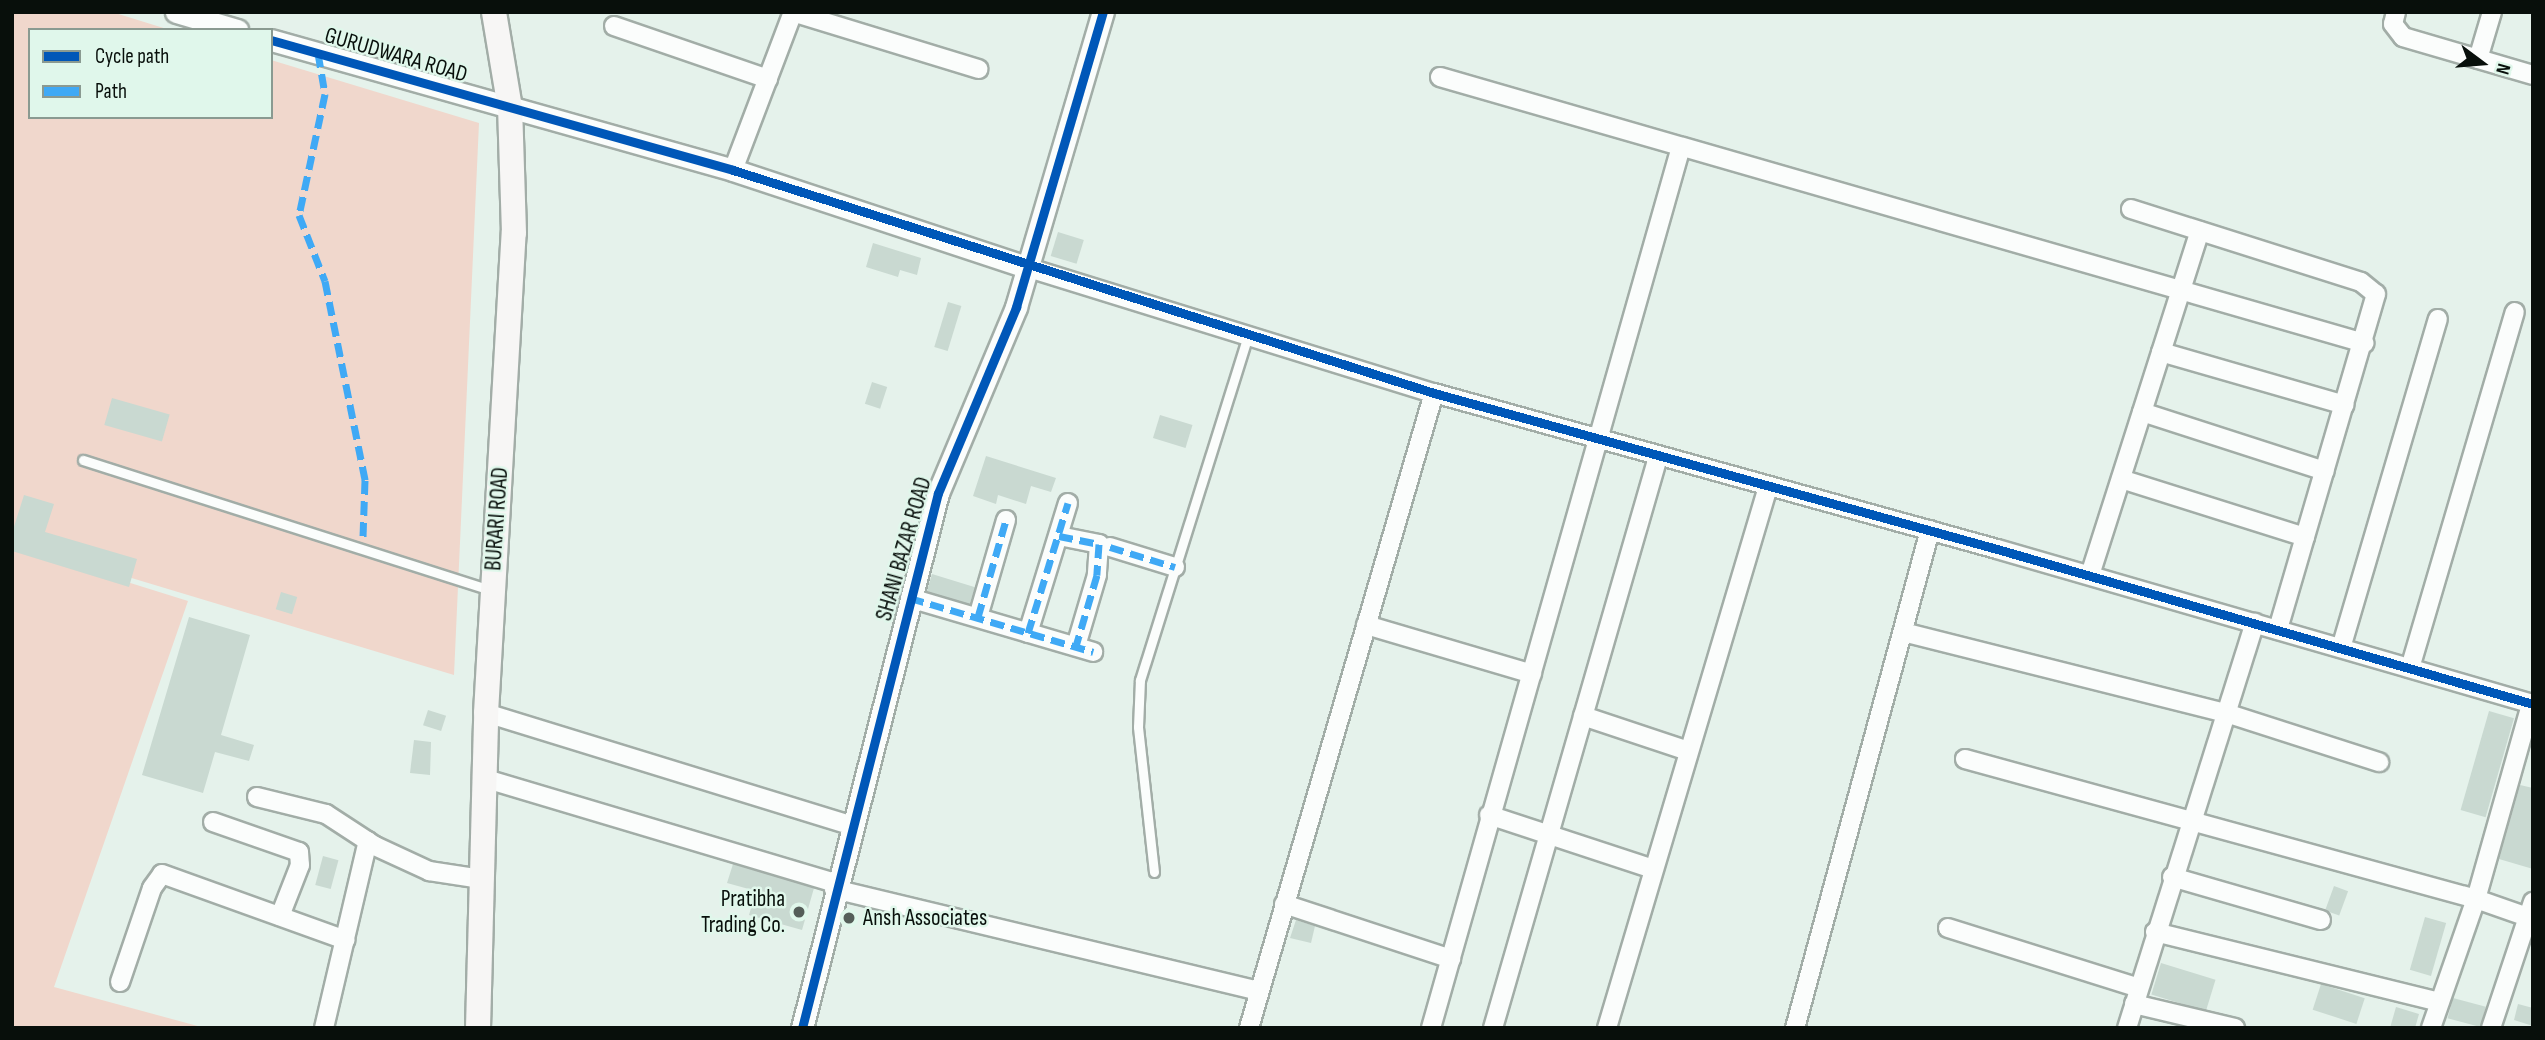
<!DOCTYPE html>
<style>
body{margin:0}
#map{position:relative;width:2545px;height:1040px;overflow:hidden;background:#e5f2eb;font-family:"Sofia Sans Condensed",sans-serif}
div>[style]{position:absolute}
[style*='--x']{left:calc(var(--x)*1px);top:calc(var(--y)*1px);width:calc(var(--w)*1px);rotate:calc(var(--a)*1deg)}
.green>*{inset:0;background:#f0d7cc}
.building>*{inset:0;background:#c9d9d1;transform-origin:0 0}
.roads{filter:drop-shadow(2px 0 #a2ada7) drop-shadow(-2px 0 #a2ada7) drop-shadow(0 2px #a2ada7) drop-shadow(0 -2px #a2ada7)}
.service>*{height:9px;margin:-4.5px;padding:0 4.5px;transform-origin:4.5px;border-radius:4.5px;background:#fbfdfc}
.minor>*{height:18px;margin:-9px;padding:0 9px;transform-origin:9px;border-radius:9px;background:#fbfdfc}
.tertiary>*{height:21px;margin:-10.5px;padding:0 10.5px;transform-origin:10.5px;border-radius:10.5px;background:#fbfdfc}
.secondary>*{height:24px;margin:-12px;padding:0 12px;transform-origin:12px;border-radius:12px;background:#f7f6f5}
.quiet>*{height:7px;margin-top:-3.5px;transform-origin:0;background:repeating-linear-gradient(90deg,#3fa9f5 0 14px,transparent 0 21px)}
.cycleway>*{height:9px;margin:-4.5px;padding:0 4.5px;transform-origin:4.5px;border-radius:4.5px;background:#0057b8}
.dots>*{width:19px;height:19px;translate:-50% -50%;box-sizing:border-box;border:4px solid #e0f7eb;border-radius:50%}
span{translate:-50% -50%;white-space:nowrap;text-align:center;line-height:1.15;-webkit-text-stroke:5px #e0f7eb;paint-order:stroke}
.street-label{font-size:23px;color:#080f0b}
.poi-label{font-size:23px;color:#080f0b}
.right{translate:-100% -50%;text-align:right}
.left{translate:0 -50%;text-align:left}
.frame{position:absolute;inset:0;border:14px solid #080f0b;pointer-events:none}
.legend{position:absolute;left:28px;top:28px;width:245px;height:91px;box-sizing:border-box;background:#e0f7eb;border:2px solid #8a9a91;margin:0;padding:9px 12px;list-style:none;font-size:21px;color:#080f0b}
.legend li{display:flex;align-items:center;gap:14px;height:35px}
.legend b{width:35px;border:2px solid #8a9a91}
.north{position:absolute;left:2447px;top:28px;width:70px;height:70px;-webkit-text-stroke:5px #e0f7eb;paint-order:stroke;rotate:106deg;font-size:19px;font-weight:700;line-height:28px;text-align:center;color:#080f0b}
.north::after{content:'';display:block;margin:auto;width:24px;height:32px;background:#080f0b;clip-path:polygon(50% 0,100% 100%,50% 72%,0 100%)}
</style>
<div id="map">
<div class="green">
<div style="clip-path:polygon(12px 12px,112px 12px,170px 30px,30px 30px,30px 117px,271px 117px,271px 60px,479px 123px,454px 675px,12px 542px)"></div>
<div style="clip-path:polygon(12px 546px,188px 601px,54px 987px,205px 1028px,12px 1028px)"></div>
</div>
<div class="building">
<div style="left:1058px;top:232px;width:27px;height:25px;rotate:17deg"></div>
<div style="clip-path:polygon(873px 243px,921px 258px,917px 275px,900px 270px,898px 277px,866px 267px)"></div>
<div style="left:948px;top:302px;width:14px;height:47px;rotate:17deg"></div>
<div style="left:872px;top:382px;width:16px;height:23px;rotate:18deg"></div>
<div style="left:112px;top:398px;width:60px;height:28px;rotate:16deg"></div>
<div style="left:1160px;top:415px;width:34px;height:24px;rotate:17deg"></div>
<div style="clip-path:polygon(986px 456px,1056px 478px,1051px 492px,1031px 486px,1026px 504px,998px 495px,996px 504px,973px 496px)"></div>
<div style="clip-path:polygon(24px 495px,54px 504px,45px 532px,137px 559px,129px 587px,12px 551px,12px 533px)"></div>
<div style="left:932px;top:574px;width:45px;height:18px;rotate:17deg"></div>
<div style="left:281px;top:592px;width:17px;height:18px;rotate:17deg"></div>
<div style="clip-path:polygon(189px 617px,250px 635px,221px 735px,254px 745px,249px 761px,215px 752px,203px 793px,142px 775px)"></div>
<div style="left:428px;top:710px;width:19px;height:16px;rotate:18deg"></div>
<div style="left:2489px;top:711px;width:26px;height:103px;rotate:16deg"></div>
<div style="clip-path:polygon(414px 740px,431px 742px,430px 775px,410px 773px)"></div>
<div style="clip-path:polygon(2520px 785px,2533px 788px,2533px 869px,2499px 859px)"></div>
<div style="left:323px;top:856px;width:16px;height:30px;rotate:15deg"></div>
<div style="clip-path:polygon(733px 864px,814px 888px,802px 930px,749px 915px,756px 891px,727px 883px)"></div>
<div style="left:2334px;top:886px;width:15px;height:26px;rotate:20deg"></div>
<div style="left:2425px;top:917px;width:22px;height:55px;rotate:16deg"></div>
<div style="clip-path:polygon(1296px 920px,1315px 926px,1311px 943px,1290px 938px)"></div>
<div style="left:2161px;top:963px;width:57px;height:33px;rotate:17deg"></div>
<div style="left:2321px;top:984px;width:46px;height:27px;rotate:18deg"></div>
<div style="left:2453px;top:998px;width:34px;height:21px;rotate:15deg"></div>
<div style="clip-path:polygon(2518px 1004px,2533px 1008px,2533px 1026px,2514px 1020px)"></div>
<div style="clip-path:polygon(2396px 1007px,2419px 1014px,2415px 1028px,2390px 1028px)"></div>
</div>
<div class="roads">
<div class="service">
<div style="--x:83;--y:460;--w:428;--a:17.7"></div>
<div style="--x:1154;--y:872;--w:146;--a:-96.3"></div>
<div style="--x:1138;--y:727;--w:47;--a:-87.6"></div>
<div style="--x:1140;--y:680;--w:362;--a:-72.6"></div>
</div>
<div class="minor">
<div style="--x:792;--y:12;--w:195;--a:17"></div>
<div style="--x:2396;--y:12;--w:12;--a:104"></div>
<div style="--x:2393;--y:24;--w:16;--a:52"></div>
<div style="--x:2403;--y:37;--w:135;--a:16.3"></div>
<div style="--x:614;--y:26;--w:163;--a:19"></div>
<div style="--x:2478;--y:59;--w:49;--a:-73.4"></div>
<div style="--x:1440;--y:77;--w:962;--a:16.06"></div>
<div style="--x:733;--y:170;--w:169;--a:-69.2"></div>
<div style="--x:2131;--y:209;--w:241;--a:17.6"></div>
<div style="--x:2361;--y:282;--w:19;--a:39"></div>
<div style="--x:2376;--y:294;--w:350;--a:106.3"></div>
<div style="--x:1029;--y:268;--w:424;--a:17.2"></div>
<div style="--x:1434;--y:393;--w:584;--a:15.49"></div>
<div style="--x:1997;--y:549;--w:558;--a:16.13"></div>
<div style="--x:2161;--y:352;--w:191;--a:16.1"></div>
<div style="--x:2142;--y:412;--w:192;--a:17.9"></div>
<div style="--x:2121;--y:479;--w:193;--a:17.5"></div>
<div style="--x:1059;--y:536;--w:41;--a:11.3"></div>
<div style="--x:1099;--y:544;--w:31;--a:94"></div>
<div style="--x:1097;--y:575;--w:74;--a:106.5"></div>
<div style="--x:1110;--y:547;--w:68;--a:17.1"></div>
<div style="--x:2090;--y:575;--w:361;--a:-72.3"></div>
<div style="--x:910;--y:598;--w:191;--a:16.4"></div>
<div style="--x:978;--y:617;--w:101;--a:-73.9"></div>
<div style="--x:1366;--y:625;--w:173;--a:16.4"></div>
<div style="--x:1903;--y:632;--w:333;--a:14.1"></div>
<div style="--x:2226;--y:713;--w:161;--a:17.8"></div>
<div style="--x:1028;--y:633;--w:136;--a:-72.9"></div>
<div style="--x:2341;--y:648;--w:343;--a:-73.6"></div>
<div style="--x:2410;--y:668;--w:371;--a:-73.6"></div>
<div style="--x:486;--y:713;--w:382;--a:17.1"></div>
<div style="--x:1583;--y:716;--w:111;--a:18.4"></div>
<div style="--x:1965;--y:759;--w:530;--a:15.32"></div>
<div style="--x:2476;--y:899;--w:60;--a:19.3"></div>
<div style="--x:483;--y:778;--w:368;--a:16.6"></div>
<div style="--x:257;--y:797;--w:71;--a:13.8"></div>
<div style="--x:326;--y:814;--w:59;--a:33.1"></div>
<div style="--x:375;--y:846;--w:60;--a:24.8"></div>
<div style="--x:429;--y:871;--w:53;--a:8.7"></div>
<div style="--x:1489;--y:815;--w:173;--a:18.2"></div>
<div style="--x:213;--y:822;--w:91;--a:19.2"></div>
<div style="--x:299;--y:852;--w:13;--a:86"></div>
<div style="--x:300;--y:865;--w:55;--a:111.4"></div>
<div style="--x:2172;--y:877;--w:155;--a:16.1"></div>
<div style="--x:834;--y:889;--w:436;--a:13.5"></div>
<div style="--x:1284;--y:904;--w:176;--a:18.2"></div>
<div style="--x:1948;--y:928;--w:200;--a:17.4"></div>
<div style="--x:2155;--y:932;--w:293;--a:13.8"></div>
<div style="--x:120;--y:982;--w:99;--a:-71.2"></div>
<div style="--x:152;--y:888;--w:17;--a:-54"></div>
<div style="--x:162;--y:874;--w:195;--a:19.8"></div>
<div style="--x:2134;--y:1004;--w:104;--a:13.4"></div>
<div style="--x:324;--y:1028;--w:192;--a:-76.8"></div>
<div style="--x:1249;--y:1028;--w:661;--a:-73.76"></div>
<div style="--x:1431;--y:1028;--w:916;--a:-74.16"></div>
<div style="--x:1493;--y:1028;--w:594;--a:-73.88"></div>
<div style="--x:1607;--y:1028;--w:564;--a:-73.43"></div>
<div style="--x:1795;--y:1028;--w:516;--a:-74.83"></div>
<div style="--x:2127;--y:1028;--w:425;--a:-72.5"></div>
<div style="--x:2431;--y:1028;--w:137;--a:-70.8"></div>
<div style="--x:2476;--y:899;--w:203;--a:-74.2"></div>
<div style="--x:2491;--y:1028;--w:133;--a:-71.6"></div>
</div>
<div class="tertiary">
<div style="--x:176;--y:12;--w:64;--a:16.4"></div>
<div style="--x:271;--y:40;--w:480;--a:15.7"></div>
<div style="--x:733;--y:170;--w:312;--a:18.3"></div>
<div style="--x:802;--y:1028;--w:552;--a:-75.74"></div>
<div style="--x:938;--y:493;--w:202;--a:-67.2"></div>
<div style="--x:1016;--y:307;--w:308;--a:-73.6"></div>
</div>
<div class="secondary">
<div style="--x:478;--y:1028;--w:315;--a:-88.5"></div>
<div style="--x:486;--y:713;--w:481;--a:-86.7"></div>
<div style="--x:514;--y:233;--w:125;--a:-91.8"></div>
<div style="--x:510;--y:108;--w:97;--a:-99.5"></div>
</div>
</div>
<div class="quiet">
<div style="--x:318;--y:53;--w:42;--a:80.3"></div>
<div style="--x:325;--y:94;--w:124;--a:102.1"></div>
<div style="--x:299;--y:215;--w:71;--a:68.5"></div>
<div style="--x:325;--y:281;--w:203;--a:78.6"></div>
<div style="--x:365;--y:480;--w:57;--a:92"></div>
<div style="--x:1059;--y:536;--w:41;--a:11.3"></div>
<div style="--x:1099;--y:544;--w:31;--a:94"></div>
<div style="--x:1097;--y:575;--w:74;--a:106.5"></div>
<div style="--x:1110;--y:547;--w:68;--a:17.1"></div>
<div style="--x:910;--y:598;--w:191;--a:16.4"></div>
<div style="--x:978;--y:617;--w:101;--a:-73.9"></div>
<div style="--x:1028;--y:633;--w:136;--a:-72.9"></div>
</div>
<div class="cycleway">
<div style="--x:271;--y:40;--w:480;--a:15.7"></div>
<div style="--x:733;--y:170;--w:736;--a:17.65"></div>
<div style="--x:1434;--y:393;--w:584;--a:15.49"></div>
<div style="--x:1997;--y:549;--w:558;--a:16.13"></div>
<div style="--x:802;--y:1028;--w:552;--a:-75.74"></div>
<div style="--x:938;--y:493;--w:202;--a:-67.2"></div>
<div style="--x:1016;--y:307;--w:308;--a:-73.6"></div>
</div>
<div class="dots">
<div style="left:799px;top:912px;background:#555e59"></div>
<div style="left:849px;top:918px;background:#555e59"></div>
</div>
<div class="street-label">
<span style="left:396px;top:55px;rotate:16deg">GURUDWARA ROAD</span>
<span style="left:497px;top:519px;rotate:-86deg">BURARI ROAD</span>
<span style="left:904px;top:549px;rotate:-74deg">SHANI BAZAR ROAD</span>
</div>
<div class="poi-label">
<span class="right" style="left:785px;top:912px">Pratibha<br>Trading Co.</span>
<span class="left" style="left:863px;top:918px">Ansh Associates</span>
</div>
<div class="frame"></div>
<ul class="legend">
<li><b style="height:9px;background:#0057b8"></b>Cycle path</li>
<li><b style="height:9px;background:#3fa9f5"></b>Path</li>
</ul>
<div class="north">N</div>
</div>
